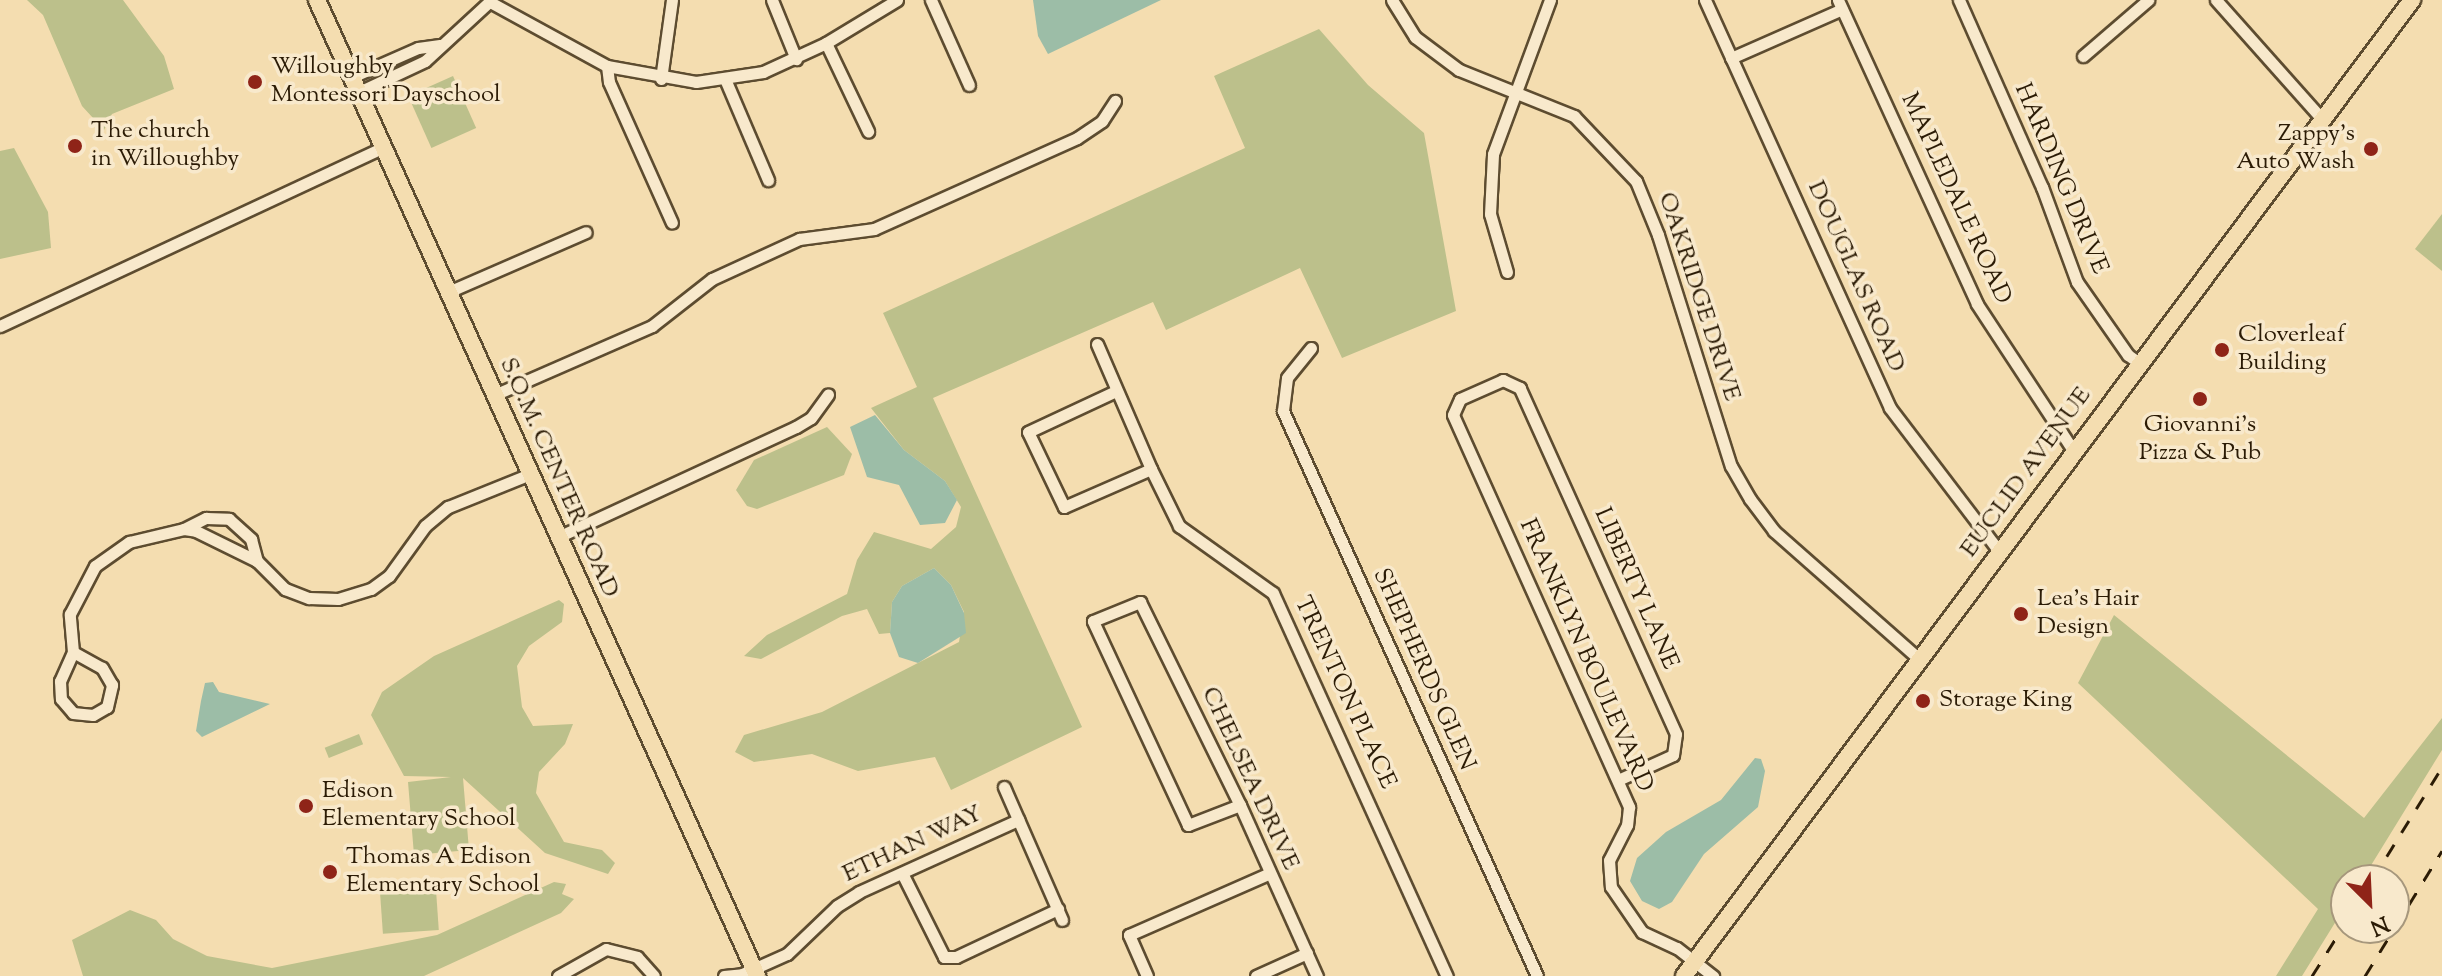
<!DOCTYPE html>
<style>
body{margin:0}
#map{position:relative;width:2442px;height:976px;overflow:hidden;background:#f4ddb0;font-family:"Sorts Mill Goudy",serif}
div>[style]{position:absolute}
[style*='--x']{left:calc(var(--x)*1px);top:calc(var(--y)*1px);width:calc(var(--w)*1px);rotate:calc(var(--a)*1deg)}
.green>*{inset:0;background:#bcc08b;transform-origin:0 0}
.water>*{inset:0;background:#9cbda7}
.roads{filter:drop-shadow(2px 0 #5d4c30) drop-shadow(-2px 0 #5d4c30) drop-shadow(0 2px #5d4c30) drop-shadow(0 -2px #5d4c30)}
.minor>*{height:11px;margin:-5.5px;padding:0 5.5px;transform-origin:5.5px;border-radius:5.5px;background:#f8e9cc}
.primary>*{height:16px;margin:-8px;padding:0 8px;transform-origin:8px;border-radius:8px;background:#f4ddb0}
.rail>*{height:3px;margin-top:-1.5px;transform-origin:0;background:repeating-linear-gradient(90deg,#2b1b05 0 14px,transparent 0 28px)}
.dots>*{width:22px;height:22px;translate:-50% -50%;box-sizing:border-box;border:4px solid #f8e9cc;border-radius:50%}
span{translate:-50% -50%;white-space:nowrap;text-align:center;line-height:1.15;-webkit-text-stroke:7px #f8e9cc;paint-order:stroke}
.poi-label{font-size:24px;color:#2b1b05}
.left{translate:0 -50%;text-align:left}
.right{translate:-100% -50%;text-align:right}
.street-label{font-size:24px;color:#2b1b05}
.north{position:absolute;left:2330px;top:864px;width:80px;height:80px;box-sizing:border-box;background:#f8e9cc;border:2px solid #a6977c;border-radius:50%;rotate:156deg;font-size:22px;font-weight:700;line-height:32px;text-align:center;color:#2b1b05}
.north::after{content:'';display:block;margin:auto;width:28px;height:36px;background:#8f2418;clip-path:polygon(50% 0,100% 100%,50% 72%,0 100%)}
</style>
<div id="map">
<div class="green">
<div style="clip-path:polygon(27px 0,123px 0,164px 56px,174px 89px,112px 114px,104px 130px,82px 106px,43px 15px)"></div>
<div style="clip-path:polygon(1319px 29px,1368px 85px,1424px 133px,1456px 311px,1342px 358px,1300px 268px,1166px 330px,1153px 302px,933px 398px,1082px 727px,951px 790px,935px 757px,858px 771px,812px 754px,754px 762px,735px 752px,744px 735px,822px 712px,959px 642px,964px 612px,951px 585px,934px 568px,902px 586px,892px 602px,890px 633px,879px 634px,867px 609px,842px 616px,761px 659px,744px 656px,767px 635px,847px 594px,857px 560px,874px 532px,931px 549px,956px 527px,961px 507px,945px 481px,904px 450px,871px 408px,917px 387px,883px 313px,1245px 148px,1214px 76px)"></div>
<div style="left:453px;top:76px;width:57px;height:49px;rotate:66deg"></div>
<div style="clip-path:polygon(14px 148px,48px 212px,51px 248px,0 259px,0 151px)"></div>
<div style="clip-path:polygon(2442px 214px,2442px 271px,2415px 249px)"></div>
<div style="clip-path:polygon(827px 427px,852px 454px,844px 475px,757px 509px,747px 506px,736px 490px,754px 460px)"></div>
<div style="clip-path:polygon(559px 600px,564px 604px,562px 622px,529px 646px,517px 666px,522px 707px,533px 726px,573px 724px,565px 744px,539px 772px,536px 793px,564px 842px,602px 850px,615px 863px,608px 874px,545px 853px,463px 778px,469px 850px,414px 855px,408px 782px,451px 777px,404px 776px,371px 715px,382px 692px,434px 656px)"></div>
<div style="clip-path:polygon(2114px 615px,2364px 818px,2442px 718px,2442px 750px,2362px 880px,2346px 880px,2346px 905px,2302px 976px,2276px 976px,2318px 909px,2078px 683px)"></div>
<div style="left:359px;top:734px;width:11px;height:37px;rotate:68deg"></div>
<div style="clip-path:polygon(554px 882px,566px 884px,562px 894px,574px 899px,561px 913px,424px 976px,83px 976px,72px 940px,130px 910px,156px 920px,173px 939px,207px 956px,272px 968px,437px 935px)"></div>
<div style="left:436px;top:890px;width:40px;height:56px;rotate:86deg"></div>
</div>
<div class="water">
<div style="clip-path:polygon(1033px 0,1161px 0,1048px 54px,1038px 36px)"></div>
<div style="clip-path:polygon(875px 415px,904px 450px,945px 481px,957px 500px,945px 523px,920px 525px,899px 485px,867px 477px,850px 427px)"></div>
<div style="clip-path:polygon(934px 568px,951px 585px,964px 613px,966px 633px,918px 663px,899px 657px,890px 633px,892px 602px,902px 586px)"></div>
<div style="clip-path:polygon(213px 682px,219px 692px,270px 704px,202px 737px,196px 731px,201px 701px,205px 683px)"></div>
<div style="clip-path:polygon(1755px 758px,1761px 759px,1765px 771px,1758px 807px,1704px 854px,1672px 902px,1659px 909px,1642px 901px,1630px 881px,1637px 858px,1666px 832px,1721px 800px)"></div>
</div>
<div class="roads">
<div class="minor">
<div style="--x:772;--y:0;--w:64;--a:67.9"></div>
<div style="--x:931;--y:0;--w:93;--a:65.9"></div>
<div style="--x:1392;--y:0;--w:44;--a:58.1"></div>
<div style="--x:1415;--y:37;--w:55;--a:36.9"></div>
<div style="--x:1459;--y:70;--w:124;--a:21.8"></div>
<div style="--x:1574;--y:116;--w:90;--a:46.4"></div>
<div style="--x:1636;--y:181;--w:58;--a:67.8"></div>
<div style="--x:1658;--y:235;--w:242;--a:72.5"></div>
<div style="--x:1731;--y:466;--w:38;--a:60"></div>
<div style="--x:1750;--y:499;--w:40;--a:53"></div>
<div style="--x:1774;--y:531;--w:193;--a:41.4"></div>
<div style="--x:1705;--y:0;--w:448;--a:65.6"></div>
<div style="--x:1890;--y:408;--w:180;--a:52.7"></div>
<div style="--x:1838;--y:0;--w:334;--a:65.4"></div>
<div style="--x:1977;--y:304;--w:175;--a:56.7"></div>
<div style="--x:1959;--y:0;--w:205;--a:66.1"></div>
<div style="--x:2042;--y:187;--w:101;--a:69.8"></div>
<div style="--x:2077;--y:282;--w:89;--a:55.1"></div>
<div style="--x:2128;--y:355;--w:12;--a:35"></div>
<div style="--x:2216;--y:0;--w:159;--a:48.3"></div>
<div style="--x:490;--y:2;--w:133;--a:28.7"></div>
<div style="--x:607;--y:66;--w:16;--a:83"></div>
<div style="--x:609;--y:82;--w:154;--a:65.9"></div>
<div style="--x:826;--y:43;--w:98;--a:64.5"></div>
<div style="--x:2083;--y:56;--w:86;--a:-40.7"></div>
<div style="--x:1731;--y:58;--w:121;--a:-23.8"></div>
<div style="--x:607;--y:66;--w:90;--a:10.2"></div>
<div style="--x:696;--y:82;--w:68;--a:-8.5"></div>
<div style="--x:763;--y:72;--w:69;--a:-24.7"></div>
<div style="--x:826;--y:43;--w:83;--a:-31.2"></div>
<div style="--x:352;--y:77;--w:72;--a:-23.7"></div>
<div style="--x:418;--y:48;--w:22;--a:-8"></div>
<div style="--x:661;--y:79;--w:80;--a:-82.1"></div>
<div style="--x:725;--y:79;--w:110;--a:66.9"></div>
<div style="--x:359;--y:92;--w:73;--a:-25.2"></div>
<div style="--x:425;--y:61;--w:90;--a:-42.7"></div>
<div style="--x:1507;--y:272;--w:60;--a:-106.3"></div>
<div style="--x:1490;--y:214;--w:60;--a:-87.1"></div>
<div style="--x:1493;--y:154;--w:164;--a:-69.7"></div>
<div style="--x:448;--y:292;--w:150;--a:-23.5"></div>
<div style="--x:0;--y:326;--w:424;--a:-25"></div>
<div style="--x:1097;--y:344;--w:136;--a:66.6"></div>
<div style="--x:1151;--y:469;--w:95;--a:156.4"></div>
<div style="--x:1064;--y:507;--w:83;--a:-115.6"></div>
<div style="--x:1028;--y:432;--w:97;--a:-25"></div>
<div style="--x:1311;--y:348;--w:38;--a:129"></div>
<div style="--x:1287;--y:378;--w:33;--a:97"></div>
<div style="--x:1283;--y:411;--w:619;--a:65.79"></div>
<div style="--x:494;--y:395;--w:172;--a:-23.6"></div>
<div style="--x:652;--y:326;--w:76;--a:-38.1"></div>
<div style="--x:712;--y:279;--w:96;--a:-24.7"></div>
<div style="--x:799;--y:239;--w:76;--a:-7.6"></div>
<div style="--x:874;--y:229;--w:222;--a:-24.1"></div>
<div style="--x:1077;--y:138;--w:30;--a:-34"></div>
<div style="--x:1102;--y:121;--w:24;--a:-57"></div>
<div style="--x:1151;--y:469;--w:64;--a:63.8"></div>
<div style="--x:1179;--y:526;--w:115;--a:35.5"></div>
<div style="--x:1273;--y:593;--w:421;--a:65.6"></div>
<div style="--x:184;--y:529;--w:25;--a:-27"></div>
<div style="--x:206;--y:518;--w:23;--a:2"></div>
<div style="--x:229;--y:519;--w:30;--a:42"></div>
<div style="--x:251;--y:539;--w:23;--a:75"></div>
<div style="--x:558;--y:537;--w:262;--a:-24.8"></div>
<div style="--x:796;--y:427;--w:17;--a:-31"></div>
<div style="--x:811;--y:418;--w:29;--a:-54"></div>
<div style="--x:73;--y:652;--w:32;--a:114"></div>
<div style="--x:60;--y:681;--w:18;--a:87"></div>
<div style="--x:61;--y:699;--w:18;--a:49"></div>
<div style="--x:73;--y:713;--w:20;--a:6"></div>
<div style="--x:93;--y:715;--w:16;--a:-30"></div>
<div style="--x:107;--y:707;--w:23;--a:-77"></div>
<div style="--x:112;--y:685;--w:20;--a:-120"></div>
<div style="--x:102;--y:668;--w:33;--a:-151"></div>
<div style="--x:73;--y:652;--w:38;--a:-95"></div>
<div style="--x:70;--y:614;--w:54;--a:-62.5"></div>
<div style="--x:95;--y:566;--w:42;--a:-35.2"></div>
<div style="--x:129;--y:542;--w:57;--a:-13.3"></div>
<div style="--x:184;--y:529;--w:12;--a:9"></div>
<div style="--x:196;--y:531;--w:68;--a:26.2"></div>
<div style="--x:257;--y:561;--w:40;--a:45"></div>
<div style="--x:285;--y:589;--w:26;--a:21"></div>
<div style="--x:309;--y:598;--w:29;--a:2"></div>
<div style="--x:338;--y:599;--w:34;--a:-17"></div>
<div style="--x:371;--y:589;--w:22;--a:-36"></div>
<div style="--x:389;--y:576;--w:62;--a:-54.2"></div>
<div style="--x:425;--y:526;--w:30;--a:-40"></div>
<div style="--x:448;--y:507;--w:88;--a:-21.9"></div>
<div style="--x:1618;--y:780;--w:60;--a:-24.4"></div>
<div style="--x:1673;--y:755;--w:21;--a:-82"></div>
<div style="--x:1676;--y:734;--w:380;--a:-114.3"></div>
<div style="--x:1520;--y:388;--w:19;--a:-155"></div>
<div style="--x:1503;--y:380;--w:47;--a:156.2"></div>
<div style="--x:1460;--y:399;--w:17;--a:114"></div>
<div style="--x:1453;--y:415;--w:430;--a:65.8"></div>
<div style="--x:1629;--y:807;--w:18;--a:96"></div>
<div style="--x:1627;--y:825;--w:39;--a:117"></div>
<div style="--x:1609;--y:860;--w:27;--a:86"></div>
<div style="--x:1611;--y:887;--w:55;--a:55.4"></div>
<div style="--x:1642;--y:932;--w:38;--a:25"></div>
<div style="--x:1677;--y:948;--w:46;--a:37.9"></div>
<div style="--x:1004;--y:787;--w:145;--a:66.4"></div>
<div style="--x:1240;--y:805;--w:56;--a:159"></div>
<div style="--x:1188;--y:825;--w:225;--a:-115"></div>
<div style="--x:1093;--y:621;--w:51;--a:-22"></div>
<div style="--x:1140;--y:602;--w:226;--a:63.8"></div>
<div style="--x:1240;--y:805;--w:188;--a:65.8"></div>
<div style="--x:902;--y:873;--w:94;--a:63.4"></div>
<div style="--x:944;--y:957;--w:12;--a:0"></div>
<div style="--x:956;--y:957;--w:113;--a:-25.2"></div>
<div style="--x:558;--y:976;--w:55;--a:-29.4"></div>
<div style="--x:606;--y:949;--w:32;--a:14"></div>
<div style="--x:637;--y:957;--w:25;--a:48"></div>
<div style="--x:724;--y:976;--w:18;--a:-6"></div>
<div style="--x:742;--y:974;--w:49;--a:-24"></div>
<div style="--x:787;--y:954;--w:69;--a:-43.8"></div>
<div style="--x:837;--y:906;--w:26;--a:-32"></div>
<div style="--x:859;--y:892;--w:175;--a:-24.4"></div>
<div style="--x:1147;--y:976;--w:45;--a:-113.7"></div>
<div style="--x:1129;--y:935;--w:152;--a:-23.7"></div>
<div style="--x:1256;--y:976;--w:56;--a:-24.3"></div>
</div>
<div class="primary">
<div style="--x:317;--y:0;--w:1071;--a:65.73"></div>
<div style="--x:1684;--y:976;--w:1218;--a:-53.28"></div>
</div>
</div>
<div class="rail">
<div style="--x:2372;--y:880;--w:133;--a:-58.2"></div>
<div style="--x:2312;--y:976;--w:64;--a:-57.8"></div>
<div style="--x:2365;--y:976;--w:147;--a:-58.4"></div>
</div>
<div class="dots">
<div style="left:255px;top:82px;background:#8f2418"></div>
<div style="left:75px;top:146px;background:#8f2418"></div>
<div style="left:2371px;top:149px;background:#8f2418"></div>
<div style="left:2222px;top:350px;background:#8f2418"></div>
<div style="left:2200px;top:399px;background:#8f2418"></div>
<div style="left:2021px;top:614px;background:#8f2418"></div>
<div style="left:1923px;top:701px;background:#8f2418"></div>
<div style="left:306px;top:806px;background:#8f2418"></div>
<div style="left:330px;top:872px;background:#8f2418"></div>
</div>
<div class="poi-label">
<span class="left" style="left:271px;top:82px">Willoughby<br>Montessori Dayschool</span>
<span class="left" style="left:91px;top:146px">The church<br>in Willoughby</span>
<span class="right" style="left:2355px;top:149px">Zappy's<br>Auto Wash</span>
<span class="left" style="left:2238px;top:350px">Cloverleaf<br>Building</span>
<span style="left:2200px;top:440px">Giovanni's<br>Pizza &amp; Pub</span>
<span class="left" style="left:2037px;top:614px">Lea's Hair<br>Design</span>
<span class="left" style="left:1939px;top:701px">Storage King</span>
<span class="left" style="left:322px;top:806px">Edison<br>Elementary School</span>
<span class="left" style="left:346px;top:872px">Thomas A Edison<br>Elementary School</span>
</div>
<div class="street-label">
<span style="left:2060px;top:179px;rotate:67deg">HARDING DRIVE</span>
<span style="left:1955px;top:199px;rotate:65deg">MAPLEDALE ROAD</span>
<span style="left:1855px;top:277px;rotate:66deg">DOUGLAS ROAD</span>
<span style="left:1698px;top:297px;rotate:72deg">OAKRIDGE DRIVE</span>
<span style="left:2027px;top:473px;rotate:-54deg">EUCLID AVENUE</span>
<span style="left:558px;top:478px;rotate:66deg">S.O.M. CENTER ROAD</span>
<span style="left:1635px;top:589px;rotate:66deg">LIBERTY LANE</span>
<span style="left:1585px;top:656px;rotate:66deg">FRANKLYN BOULEVARD</span>
<span style="left:1423px;top:670px;rotate:66deg">SHEPHERDS GLEN</span>
<span style="left:1344px;top:693px;rotate:65deg">TRENTON PLACE</span>
<span style="left:1249px;top:779px;rotate:65deg">CHELSEA DRIVE</span>
<span style="left:913px;top:845px;rotate:-25deg">ETHAN WAY</span>
</div>
<div class="north">N</div>
</div>
